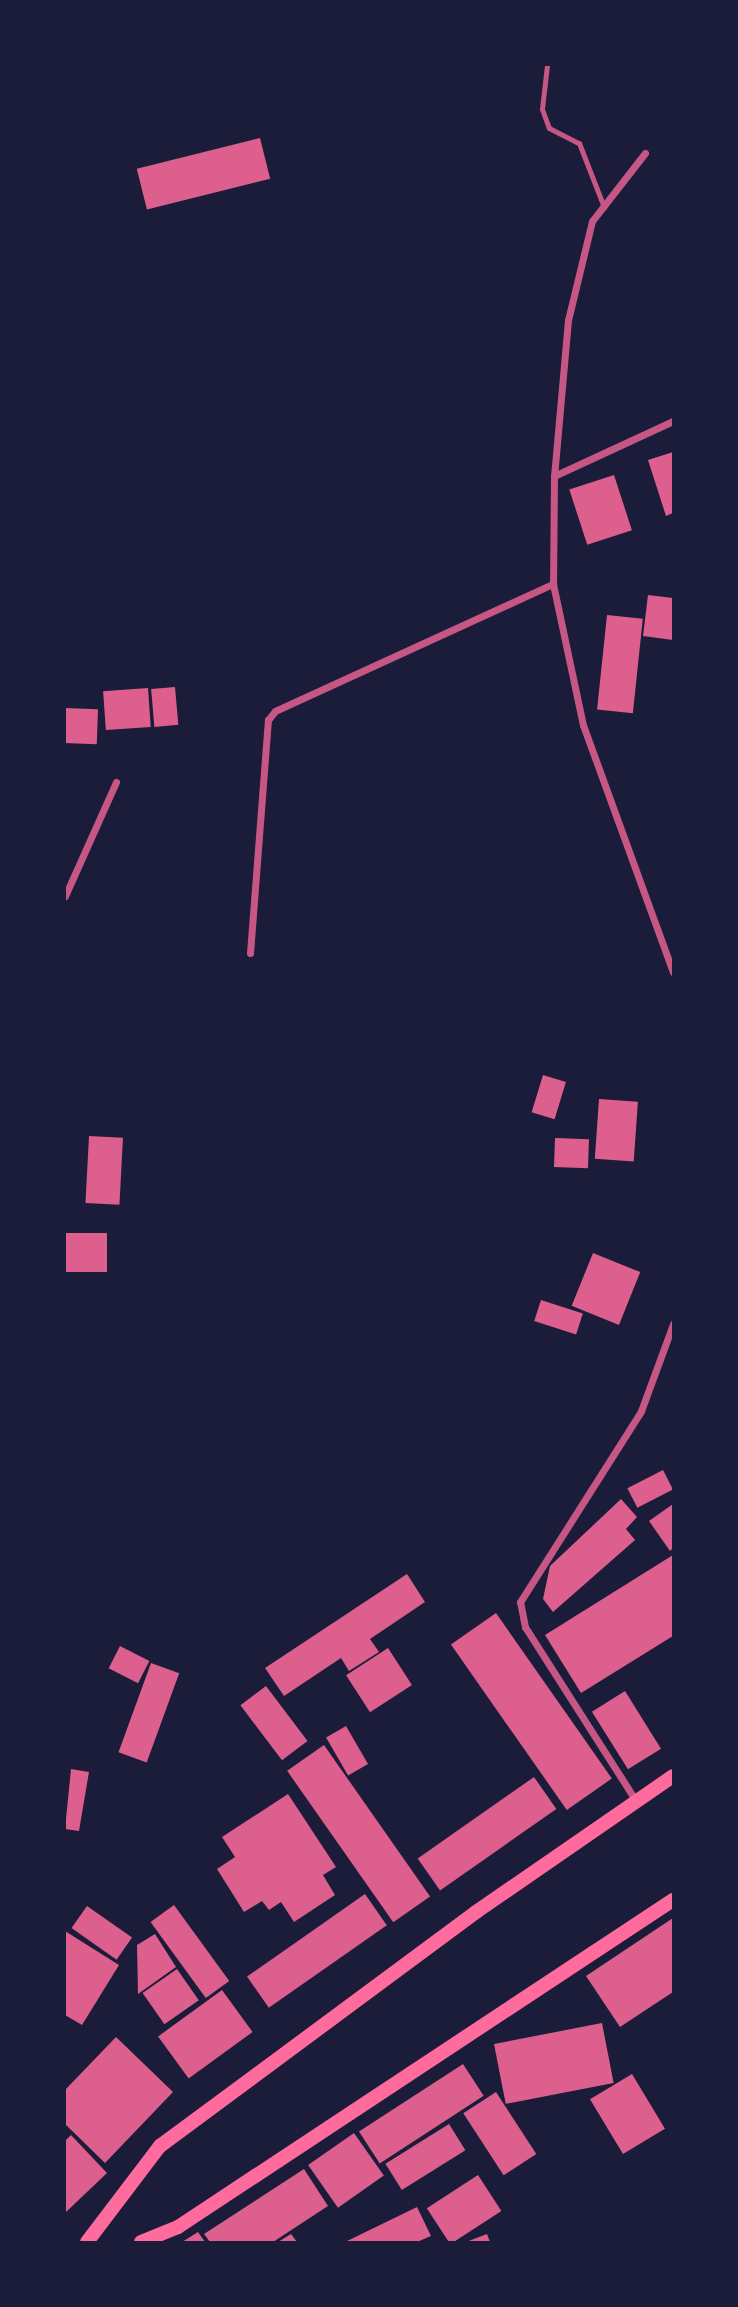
<!DOCTYPE html>
<style>
body{margin:0}
#map{position:relative;width:738px;height:2307px;overflow:hidden;background:#1b1b3a;font-family:Montserrat,sans-serif}
div>[style]{position:absolute}
[style*='--x']{left:calc(var(--x)*1px);top:calc(var(--y)*1px);width:calc(var(--w)*1px);rotate:calc(var(--a)*1deg)}
.building>*{inset:0;background:#dd5f8e;transform-origin:0 0}
.service>*{height:5px;margin:-2.5px;padding:0 2.5px;transform-origin:2.5px;border-radius:2.5px;background:#c65784}
.minor>*{height:7px;margin:-3.5px;padding:0 3.5px;transform-origin:3.5px;border-radius:3.5px;background:#c65784}
.secondary>*{height:14px;margin:-7px;padding:0 7px;transform-origin:7px;border-radius:7px;background:#ff6b9d}
span{translate:-50% -50%;white-space:nowrap;text-align:center;line-height:1.15;-webkit-text-stroke:5px #1b1b3a;paint-order:stroke}
.frame{position:absolute;inset:0;border:66px solid #1b1b3a;pointer-events:none}
</style>
<div id="map">
<div class="building">
<div style="left:260px;top:138px;width:42px;height:127px;rotate:76deg"></div>
<div style="clip-path:polygon(673px 452px,673px 513px,666px 516px,648px 460px)"></div>
<div style="left:614px;top:475px;width:58px;height:47px;rotate:72deg"></div>
<div style="clip-path:polygon(648px 595px,673px 598px,673px 640px,643px 636px)"></div>
<div style="left:607px;top:615px;width:36px;height:95px;rotate:6deg"></div>
<div style="left:175px;top:687px;width:38px;height:24px;rotate:85deg"></div>
<div style="left:148px;top:688px;width:39px;height:45px;rotate:86deg"></div>
<div style="left:65px;top:708px;width:33px;height:35px;rotate:2deg"></div>
<div style="left:543px;top:1075px;width:24px;height:39px;rotate:17deg"></div>
<div style="left:599px;top:1099px;width:39px;height:60px;rotate:4deg"></div>
<div style="left:89px;top:1136px;width:34px;height:67px;rotate:3deg"></div>
<div style="left:555px;top:1138px;width:34px;height:29px;rotate:2deg"></div>
<div style="left:65px;top:1233px;width:42px;height:39px"></div>
<div style="left:593px;top:1253px;width:51px;height:57px;rotate:22deg"></div>
<div style="left:541px;top:1300px;width:44px;height:22px;rotate:18deg"></div>
<div style="left:663px;top:1470px;width:22px;height:40px;rotate:63deg"></div>
<div style="clip-path:polygon(621px 1499px,637px 1517px,626px 1529px,635px 1540px,553px 1612px,543px 1599px,550px 1566px)"></div>
<div style="clip-path:polygon(673px 1504px,673px 1548px,670px 1551px,649px 1521px)"></div>
<div style="clip-path:polygon(673px 1555px,673px 1636px,581px 1693px,545px 1635px)"></div>
<div style="clip-path:polygon(407px 1574px,425px 1602px,370px 1639px,379px 1652px,349px 1671px,341px 1658px,284px 1696px,265px 1668px)"></div>
<div style="left:496px;top:1613px;width:202px;height:55px;rotate:55deg"></div>
<div style="left:120px;top:1646px;width:33px;height:25px;rotate:27deg"></div>
<div style="left:388px;top:1648px;width:44px;height:50px;rotate:57deg"></div>
<div style="left:151px;top:1663px;width:30px;height:95px;rotate:20deg"></div>
<div style="left:266px;top:1686px;width:69px;height:32px;rotate:53deg"></div>
<div style="left:625px;top:1691px;width:68px;height:39px;rotate:58deg"></div>
<div style="left:346px;top:1726px;width:44px;height:23px;rotate:60deg"></div>
<div style="left:324px;top:1745px;width:185px;height:45px;rotate:55deg"></div>
<div style="clip-path:polygon(71px 1769px,89px 1772px,79px 1831px,65px 1829px)"></div>
<div style="left:534px;top:1777px;width:39px;height:142px;rotate:55deg"></div>
<div style="clip-path:polygon(288px 1794px,336px 1867px,323px 1875px,335px 1895px,294px 1922px,281px 1902px,269px 1910px,262px 1901px,244px 1912px,217px 1869px,235px 1857px,222px 1837px)"></div>
<div style="left:365px;top:1894px;width:38px;height:144px;rotate:55deg"></div>
<div style="left:174px;top:1905px;width:94px;height:29px;rotate:54deg"></div>
<div style="left:87px;top:1906px;width:55px;height:27px;rotate:35deg"></div>
<div style="clip-path:polygon(673px 1918px,673px 1992px,620px 2027px,586px 1976px)"></div>
<div style="clip-path:polygon(65px 1931px,119px 1965px,82px 2025px,65px 2015px)"></div>
<div style="clip-path:polygon(155px 1934px,176px 1967px,138px 1994px,137px 1945px)"></div>
<div style="left:177px;top:1969px;width:38px;height:42px;rotate:55deg"></div>
<div style="left:222px;top:1990px;width:52px;height:79px;rotate:54deg"></div>
<div style="left:602px;top:2023px;width:61px;height:110px;rotate:79deg"></div>
<div style="clip-path:polygon(116px 2037px,173px 2092px,105px 2163px,65px 2124px,65px 2090px)"></div>
<div style="left:463px;top:2064px;width:38px;height:124px;rotate:57deg"></div>
<div style="left:632px;top:2074px;width:64px;height:49px;rotate:59deg"></div>
<div style="left:496px;top:2092px;width:74px;height:39px;rotate:57deg"></div>
<div style="left:449px;top:2124px;width:31px;height:75px;rotate:58deg"></div>
<div style="left:354px;top:2133px;width:52px;height:56px;rotate:55deg"></div>
<div style="clip-path:polygon(71px 2135px,107px 2173px,65px 2213px,65px 2141px)"></div>
<div style="clip-path:polygon(304px 2169px,328px 2206px,273px 2242px,210px 2242px,204px 2234px)"></div>
<div style="left:478px;top:2175px;width:43px;height:61px;rotate:57deg"></div>
<div style="clip-path:polygon(417px 2207px,431px 2236px,417px 2242px,345px 2242px)"></div>
<div style="clip-path:polygon(198px 2232px,205px 2242px,182px 2242px)"></div>
<div style="clip-path:polygon(291px 2234px,297px 2242px,278px 2242px)"></div>
<div style="clip-path:polygon(487px 2234px,490px 2242px,466px 2242px)"></div>
</div>
<div class="service">
<div style="--x:547;--y:65;--w:44;--a:96.5"></div>
<div style="--x:542;--y:109;--w:20;--a:70"></div>
<div style="--x:549;--y:128;--w:34;--a:27"></div>
<div style="--x:579;--y:143;--w:69;--a:68.7"></div>
</div>
<div class="minor">
<div style="--x:645;--y:153;--w:86;--a:127.9"></div>
<div style="--x:592;--y:221;--w:102;--a:103.6"></div>
<div style="--x:568;--y:320;--w:157;--a:95.1"></div>
<div style="--x:554;--y:476;--w:108;--a:90.5"></div>
<div style="--x:553;--y:584;--w:144;--a:78"></div>
<div style="--x:583;--y:725;--w:263;--a:70"></div>
<div style="--x:554;--y:476;--w:131;--a:-24.8"></div>
<div style="--x:65;--y:896;--w:125;--a:-65.9"></div>
<div style="--x:250;--y:953;--w:234;--a:-85.6"></div>
<div style="--x:268;--y:720;--w:11;--a:-52"></div>
<div style="--x:275;--y:711;--w:306;--a:-24.6"></div>
<div style="--x:636;--y:1801;--w:206;--a:-122.5"></div>
<div style="--x:525;--y:1627;--w:25;--a:-101"></div>
<div style="--x:520;--y:1602;--w:226;--a:-57.6"></div>
<div style="--x:641;--y:1411;--w:93;--a:-69.8"></div>
</div>
<div class="secondary">
<div style="--x:87;--y:2242;--w:121;--a:-52.8"></div>
<div style="--x:160;--y:2146;--w:393;--a:-36.5"></div>
<div style="--x:476;--y:1912;--w:239;--a:-34.6"></div>
<div style="--x:141;--y:2242;--w:40;--a:-22"></div>
<div style="--x:178;--y:2227;--w:593;--a:-33.45"></div>
</div>
<div class="frame"></div>
</div>
